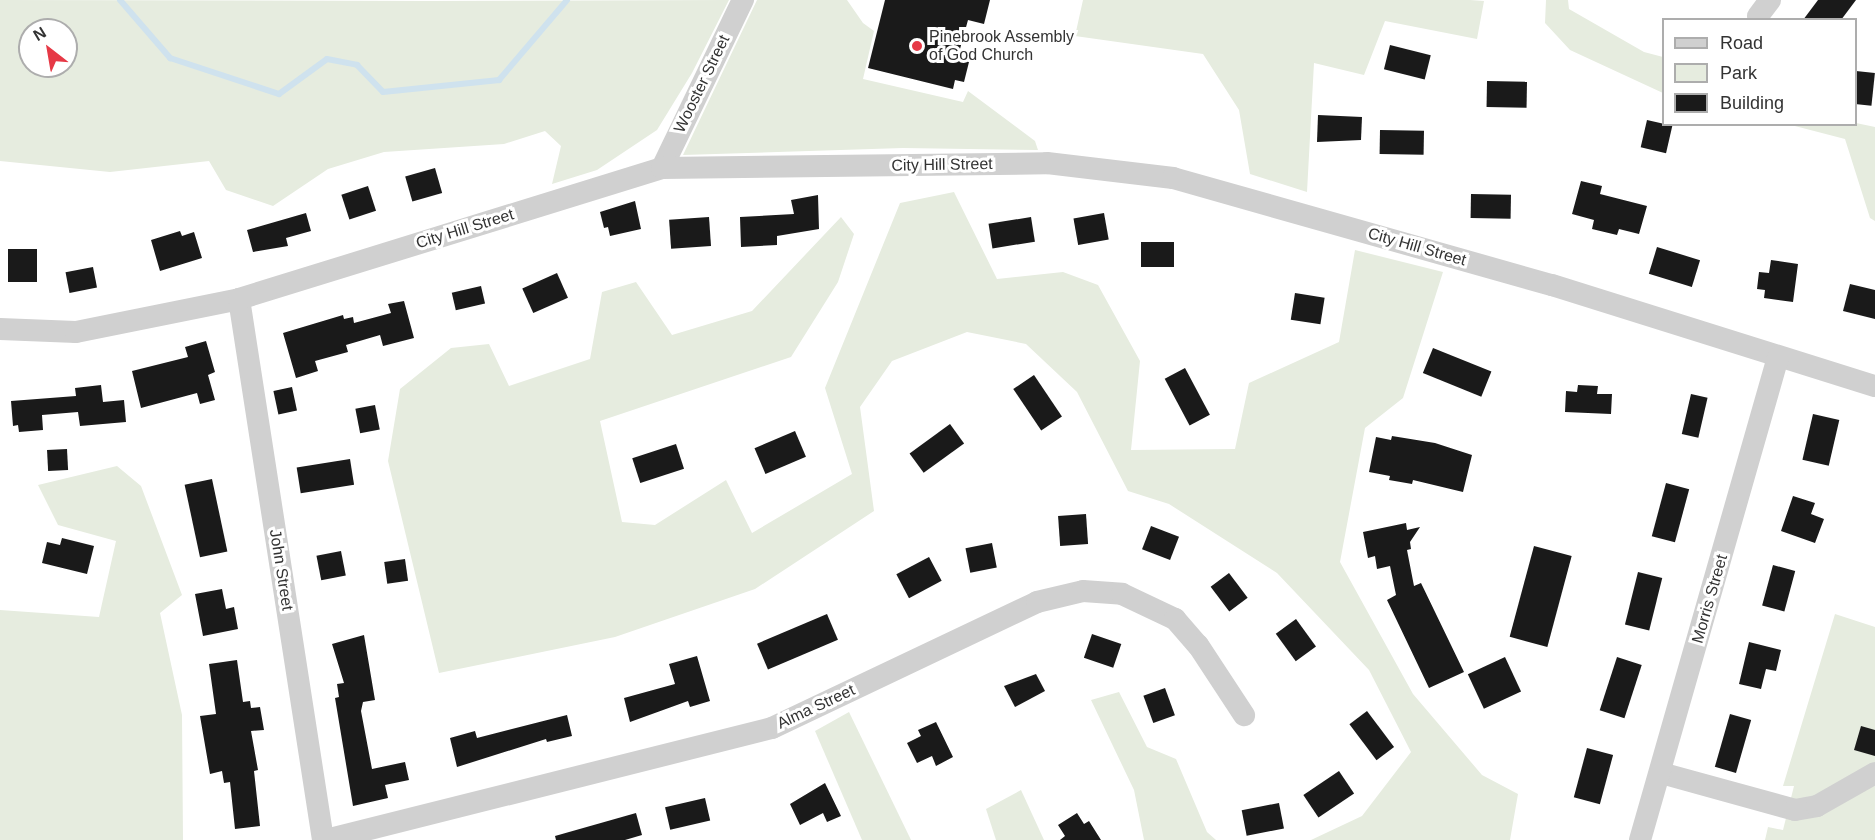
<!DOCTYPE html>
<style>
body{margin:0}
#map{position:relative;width:1875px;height:840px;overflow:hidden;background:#fff;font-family:Helvetica,sans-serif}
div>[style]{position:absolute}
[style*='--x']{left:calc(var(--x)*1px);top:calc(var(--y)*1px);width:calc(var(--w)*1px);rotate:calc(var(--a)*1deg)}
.green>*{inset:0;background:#e6ecdf}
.stream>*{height:6px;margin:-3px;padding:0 3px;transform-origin:3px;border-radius:3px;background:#cfe2ee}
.building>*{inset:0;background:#1a1a1a;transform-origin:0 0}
.minor>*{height:22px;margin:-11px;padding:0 11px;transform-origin:11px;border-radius:11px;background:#d0d0d0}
.dots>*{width:16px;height:16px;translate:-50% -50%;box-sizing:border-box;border:3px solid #fff;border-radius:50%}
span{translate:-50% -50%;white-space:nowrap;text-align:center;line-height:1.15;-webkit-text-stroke:6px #fff;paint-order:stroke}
.poi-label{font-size:16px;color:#333}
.left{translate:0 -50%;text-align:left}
.street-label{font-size:16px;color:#333}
.legend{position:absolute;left:1662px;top:18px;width:195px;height:108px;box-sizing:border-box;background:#fff;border:2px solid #adadad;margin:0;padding:8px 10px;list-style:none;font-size:18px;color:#333}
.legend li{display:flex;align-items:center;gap:12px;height:30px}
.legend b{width:30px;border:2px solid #adadad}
.north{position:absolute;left:18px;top:18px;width:60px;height:60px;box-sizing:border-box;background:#fff;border:2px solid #adadad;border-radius:50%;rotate:329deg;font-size:16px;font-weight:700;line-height:24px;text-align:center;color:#333}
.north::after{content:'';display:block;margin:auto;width:21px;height:27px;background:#e63946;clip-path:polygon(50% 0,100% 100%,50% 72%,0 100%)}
</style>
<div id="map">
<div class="green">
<div style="clip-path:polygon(evenodd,0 0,429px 1px,729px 0,692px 73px,657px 130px,597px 170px,552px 184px,561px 146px,545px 131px,504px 144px,384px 152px,328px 169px,273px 206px,226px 190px,209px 161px,110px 172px,0 161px,0 0,30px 30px,66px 30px,66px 66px,30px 66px,30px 30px)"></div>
<div style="clip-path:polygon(757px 0,847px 0,863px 23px,874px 31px,863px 79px,963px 102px,968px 91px,1035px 141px,1038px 150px,903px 148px,683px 155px)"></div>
<div style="clip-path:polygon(1083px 0,1470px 0,1484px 1px,1477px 39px,1385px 21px,1364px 75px,1314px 63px,1307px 192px,1250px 174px,1239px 110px,1203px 54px,1075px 36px)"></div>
<div style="clip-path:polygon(1546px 0,1568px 0,1569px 9px,1644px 52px,1663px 57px,1663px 93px,1570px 50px,1545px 23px)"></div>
<div style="clip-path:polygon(1856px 123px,1875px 127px,1875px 221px,1870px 218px,1845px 139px,1791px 125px)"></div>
<div style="clip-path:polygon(954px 192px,997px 279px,1063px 272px,1098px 285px,1140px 361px,1131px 450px,1235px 449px,1249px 383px,1339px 342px,1355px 250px,1443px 272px,1403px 398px,1365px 428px,1340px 562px,1413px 694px,1482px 775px,1518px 794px,1510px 840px,1311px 840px,1362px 816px,1411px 752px,1369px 670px,1277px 573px,1169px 504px,1128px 491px,1077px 392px,1026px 344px,967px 332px,892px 361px,860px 407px,874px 511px,755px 589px,615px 637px,439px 673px,388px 461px,400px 389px,451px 348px,489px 344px,509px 386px,590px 359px,602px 292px,636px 282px,672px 335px,752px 311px,841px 217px,854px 234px,838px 282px,791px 357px,600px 421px,622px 522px,655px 525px,726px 480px,752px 533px,852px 474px,825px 388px,900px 203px)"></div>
<div style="clip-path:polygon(117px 466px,141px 486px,182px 595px,160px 613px,182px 715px,183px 840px,0 840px,0 610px,99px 617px,116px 541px,58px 525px,38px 485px)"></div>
<div style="clip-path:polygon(1835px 614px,1875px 627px,1875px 840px,1765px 840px,1768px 827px,1783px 830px,1794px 786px,1783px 786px)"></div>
<div style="clip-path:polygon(1119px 692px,1147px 747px,1176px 759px,1207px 832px,1216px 840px,1144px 840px,1134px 790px,1091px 700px)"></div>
<div style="clip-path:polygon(849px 712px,911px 840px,862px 840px,815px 731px)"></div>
<div style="clip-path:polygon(1021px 790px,1044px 840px,996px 840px,986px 809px)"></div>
</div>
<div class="stream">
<div style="--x:120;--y:0;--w:77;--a:49.2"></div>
<div style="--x:170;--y:58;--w:115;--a:18.3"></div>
<div style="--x:279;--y:94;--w:59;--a:-36.1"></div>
<div style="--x:327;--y:59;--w:31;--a:11"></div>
<div style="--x:357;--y:65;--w:37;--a:46"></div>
<div style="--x:383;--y:92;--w:117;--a:-5.9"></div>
<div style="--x:499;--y:80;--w:105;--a:-49.6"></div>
</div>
<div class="building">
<div style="clip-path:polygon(885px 0,990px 0,984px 24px,968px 20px,960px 49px,964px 50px,961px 60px,969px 62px,964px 82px,955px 80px,953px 89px,868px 68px)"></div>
<div style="clip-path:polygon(1818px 0,1856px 0,1841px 20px,1803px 20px)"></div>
<div style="left:1390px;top:45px;width:42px;height:25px;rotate:14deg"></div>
<div style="left:1856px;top:71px;width:19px;height:33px;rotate:6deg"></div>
<div style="left:1487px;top:81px;width:40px;height:26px;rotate:1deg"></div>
<div style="clip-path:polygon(1318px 115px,1362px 117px,1361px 140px,1317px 142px)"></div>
<div style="left:1647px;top:120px;width:26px;height:28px;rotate:13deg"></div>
<div style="left:1380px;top:130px;width:44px;height:24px;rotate:1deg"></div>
<div style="left:435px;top:168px;width:26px;height:31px;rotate:74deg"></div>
<div style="clip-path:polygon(1581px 181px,1602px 186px,1600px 194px,1647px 206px,1639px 234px,1619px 229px,1617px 235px,1592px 229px,1594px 220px,1572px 214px)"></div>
<div style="left:368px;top:186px;width:26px;height:28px;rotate:72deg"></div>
<div style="left:1471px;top:194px;width:40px;height:24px;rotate:1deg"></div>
<div style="clip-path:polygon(818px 195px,819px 229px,777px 236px,777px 245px,741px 247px,740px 217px,794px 214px,791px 200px)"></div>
<div style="clip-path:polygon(635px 201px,641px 229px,610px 236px,608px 227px,604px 228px,600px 212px)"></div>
<div style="clip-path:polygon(306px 213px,311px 231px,286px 238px,288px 246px,253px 252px,247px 230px)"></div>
<div style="left:1104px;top:213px;width:27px;height:31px;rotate:80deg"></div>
<div style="left:709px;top:217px;width:29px;height:40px;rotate:86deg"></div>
<div style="left:1031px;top:217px;width:25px;height:43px;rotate:81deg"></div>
<div style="clip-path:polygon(180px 231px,182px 236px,194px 232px,202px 258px,160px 271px,151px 240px)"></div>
<div style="left:1141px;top:242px;width:33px;height:25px"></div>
<div style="left:1657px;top:247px;width:45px;height:28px;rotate:17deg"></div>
<div style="left:8px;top:249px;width:29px;height:33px"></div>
<div style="clip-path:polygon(1771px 260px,1798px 264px,1793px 302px,1764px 298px,1765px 290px,1757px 289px,1759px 272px,1769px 273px)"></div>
<div style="left:93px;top:267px;width:21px;height:28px;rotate:79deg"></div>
<div style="left:557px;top:273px;width:27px;height:38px;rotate:66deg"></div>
<div style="clip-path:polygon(1850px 284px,1875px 290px,1875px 319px,1843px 311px)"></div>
<div style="left:481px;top:286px;width:18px;height:30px;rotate:77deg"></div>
<div style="left:1295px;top:293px;width:30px;height:27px;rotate:9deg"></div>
<div style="clip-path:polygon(404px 301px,414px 338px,383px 346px,380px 335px,346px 345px,348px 352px,315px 361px,318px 371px,296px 378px,283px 333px,343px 315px,344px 319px,353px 317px,354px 323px,391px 313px,388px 304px)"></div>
<div style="clip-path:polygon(206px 341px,215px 372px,208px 375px,215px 400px,200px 404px,197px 393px,141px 408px,132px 371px,188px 357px,185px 347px)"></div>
<div style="left:1433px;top:348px;width:63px;height:27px;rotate:22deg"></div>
<div style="left:1185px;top:368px;width:53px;height:23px;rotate:62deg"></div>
<div style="left:1034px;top:375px;width:50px;height:25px;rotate:56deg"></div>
<div style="clip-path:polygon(101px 385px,103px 402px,124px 400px,126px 422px,80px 426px,78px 412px,42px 415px,43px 430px,19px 432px,18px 425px,13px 426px,11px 401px,76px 396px,75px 388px)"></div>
<div style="clip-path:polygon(1578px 385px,1598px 386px,1597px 394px,1612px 394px,1611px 414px,1565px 412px,1566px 391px,1577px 392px)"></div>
<div style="left:292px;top:387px;width:24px;height:19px;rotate:78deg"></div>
<div style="left:1691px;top:394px;width:17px;height:41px;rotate:13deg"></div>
<div style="left:375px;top:405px;width:25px;height:20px;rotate:79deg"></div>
<div style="left:1813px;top:414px;width:27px;height:47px;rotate:13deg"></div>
<div style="left:950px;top:424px;width:24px;height:50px;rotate:54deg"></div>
<div style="left:795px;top:431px;width:28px;height:44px;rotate:67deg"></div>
<div style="clip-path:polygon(1392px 436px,1435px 443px,1472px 455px,1463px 492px,1413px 480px,1412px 484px,1389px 480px,1390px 476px,1369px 472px,1376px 437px,1391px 440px)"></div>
<div style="left:676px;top:444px;width:26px;height:46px;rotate:72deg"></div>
<div style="left:67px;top:449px;width:21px;height:20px;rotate:87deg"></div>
<div style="left:350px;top:459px;width:26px;height:54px;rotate:81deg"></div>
<div style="left:212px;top:479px;width:74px;height:28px;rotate:78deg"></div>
<div style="left:1666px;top:483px;width:24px;height:55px;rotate:15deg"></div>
<div style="clip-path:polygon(1793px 496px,1815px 503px,1811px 514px,1824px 519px,1815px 543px,1781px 531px)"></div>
<div style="left:1086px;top:514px;width:30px;height:28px;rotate:86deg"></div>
<div style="clip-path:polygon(1406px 523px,1407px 530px,1420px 527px,1410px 542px,1411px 549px,1407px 550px,1414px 586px,1421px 583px,1464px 672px,1429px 688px,1387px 600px,1396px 595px,1390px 566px,1377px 569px,1375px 556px,1368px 558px,1363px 532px)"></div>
<div style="left:1151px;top:526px;width:30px;height:25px;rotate:21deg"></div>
<div style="clip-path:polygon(62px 538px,94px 546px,87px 574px,42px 563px,47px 542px,60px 545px)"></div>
<div style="left:992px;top:543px;width:25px;height:27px;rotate:79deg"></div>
<div style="left:1534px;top:546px;width:39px;height:94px;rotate:15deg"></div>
<div style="left:341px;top:551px;width:25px;height:25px;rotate:79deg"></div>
<div style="left:929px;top:557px;width:27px;height:37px;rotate:62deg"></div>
<div style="left:405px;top:559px;width:22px;height:21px;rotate:82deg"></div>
<div style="left:1773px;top:565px;width:23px;height:42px;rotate:15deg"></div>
<div style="left:1638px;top:572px;width:25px;height:54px;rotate:14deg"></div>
<div style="left:1229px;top:573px;width:31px;height:23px;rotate:53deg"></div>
<div style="clip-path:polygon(222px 589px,226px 609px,234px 607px,238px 629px,203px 636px,195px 594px)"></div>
<div style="left:827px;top:614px;width:28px;height:76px;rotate:67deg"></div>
<div style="left:1296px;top:619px;width:34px;height:25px;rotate:54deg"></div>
<div style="left:1092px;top:634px;width:31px;height:25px;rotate:19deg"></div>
<div style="clip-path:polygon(364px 635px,375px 700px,363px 702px,361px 711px,372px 769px,405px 762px,409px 780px,385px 785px,388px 798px,353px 806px,335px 698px,339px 697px,337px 684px,344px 683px,332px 644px)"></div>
<div style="clip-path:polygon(1749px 642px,1781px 650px,1776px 671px,1766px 669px,1761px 689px,1739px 684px)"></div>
<div style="clip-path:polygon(697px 656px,710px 701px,690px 707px,688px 701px,630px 722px,624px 698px,675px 684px,669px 664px)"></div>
<div style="left:1505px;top:657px;width:38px;height:41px;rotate:65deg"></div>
<div style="left:1617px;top:657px;width:26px;height:56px;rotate:18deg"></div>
<div style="clip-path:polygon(237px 660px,243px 702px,250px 701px,251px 708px,260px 707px,264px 730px,251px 731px,258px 770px,254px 771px,260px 826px,235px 829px,230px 782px,224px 783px,222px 771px,210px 774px,200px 716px,216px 714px,209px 664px)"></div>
<div style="clip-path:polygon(1036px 674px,1045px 691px,1015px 707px,1004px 686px)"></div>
<div style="left:1165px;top:688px;width:29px;height:23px;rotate:70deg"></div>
<div style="left:1367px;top:711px;width:45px;height:22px;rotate:53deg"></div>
<div style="left:1730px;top:714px;width:22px;height:55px;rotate:16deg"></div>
<div style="clip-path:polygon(567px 715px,572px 736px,547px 742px,546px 739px,457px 767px,450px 738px,475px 731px,477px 738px)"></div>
<div style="clip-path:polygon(936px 722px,953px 757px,936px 766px,932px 756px,917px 763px,907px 743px,921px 736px,918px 730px)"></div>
<div style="clip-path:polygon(1861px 726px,1875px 730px,1875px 756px,1854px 750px)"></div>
<div style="left:1587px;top:748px;width:27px;height:51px;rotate:15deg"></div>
<div style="left:1339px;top:771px;width:27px;height:43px;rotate:56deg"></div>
<div style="clip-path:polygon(825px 783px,841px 816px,827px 822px,823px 813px,800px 825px,790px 804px)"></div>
<div style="left:705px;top:798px;width:23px;height:41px;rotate:77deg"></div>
<div style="left:1279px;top:803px;width:26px;height:38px;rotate:79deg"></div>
<div style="clip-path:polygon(636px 813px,642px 835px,625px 840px,556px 840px,555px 836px)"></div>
<div style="clip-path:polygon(1077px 813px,1084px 824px,1089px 821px,1101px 840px,1060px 840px,1065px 836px,1058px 825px)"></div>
</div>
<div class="minor">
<div style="--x:1758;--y:16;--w:20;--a:-53"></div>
<div style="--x:662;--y:168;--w:187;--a:-64.3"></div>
<div style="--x:239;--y:299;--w:547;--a:81.17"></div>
<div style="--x:0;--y:329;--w:76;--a:2.3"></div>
<div style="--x:76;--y:332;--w:166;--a:-11.4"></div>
<div style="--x:239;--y:299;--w:443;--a:-17.2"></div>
<div style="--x:662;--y:168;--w:385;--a:-0.7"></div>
<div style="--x:1047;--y:163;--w:127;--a:6.8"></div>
<div style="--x:1173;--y:178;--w:394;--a:15.8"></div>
<div style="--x:1552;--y:285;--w:338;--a:17.4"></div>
<div style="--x:1661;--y:773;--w:139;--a:15.4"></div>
<div style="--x:1795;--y:810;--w:22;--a:-10"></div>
<div style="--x:1817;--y:806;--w:67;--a:-29.6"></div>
<div style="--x:326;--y:840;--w:460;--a:-14.1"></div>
<div style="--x:772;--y:728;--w:293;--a:-25.4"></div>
<div style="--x:1037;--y:602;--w:47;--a:-13.4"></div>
<div style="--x:1083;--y:591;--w:39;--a:4"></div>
<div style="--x:1122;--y:594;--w:59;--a:25.3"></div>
<div style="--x:1175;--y:619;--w:35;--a:49"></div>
<div style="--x:1198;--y:645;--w:84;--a:56.7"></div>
<div style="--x:1640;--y:840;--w:502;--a:-74.05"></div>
</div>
<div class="dots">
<div style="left:917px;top:46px;background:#e63946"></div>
</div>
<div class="poi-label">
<span class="left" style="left:929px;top:46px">Pinebrook Assembly<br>of God Church</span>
</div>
<div class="street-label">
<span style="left:702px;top:84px;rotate:-64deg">Wooster Street</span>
<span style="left:942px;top:165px;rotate:-1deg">City Hill Street</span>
<span style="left:465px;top:229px;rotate:-17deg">City Hill Street</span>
<span style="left:1417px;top:247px;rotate:16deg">City Hill Street</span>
<span style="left:281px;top:570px;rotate:81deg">John Street</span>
<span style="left:1710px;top:599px;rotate:-74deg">Morris Street</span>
<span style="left:816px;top:707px;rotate:-25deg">Alma Street</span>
</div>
<ul class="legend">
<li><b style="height:8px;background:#d0d0d0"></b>Road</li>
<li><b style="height:16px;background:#e6ecdf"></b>Park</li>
<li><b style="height:16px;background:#1a1a1a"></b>Building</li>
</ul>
<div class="north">N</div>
</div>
